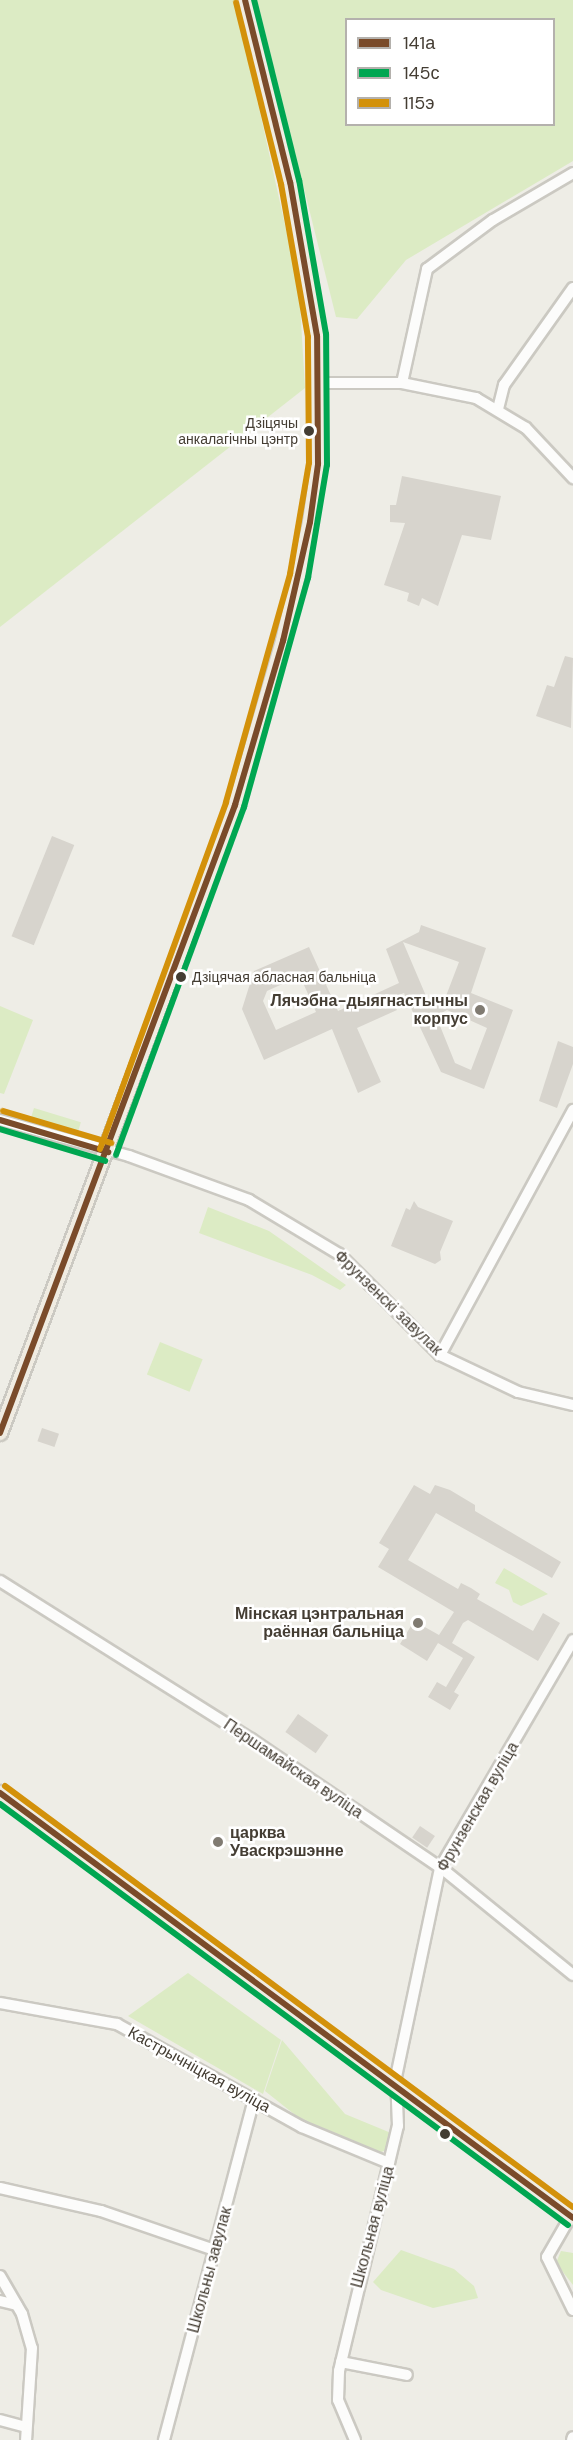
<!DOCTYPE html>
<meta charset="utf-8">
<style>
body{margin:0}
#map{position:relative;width:573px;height:2440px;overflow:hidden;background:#eeede6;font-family:"DM Sans",sans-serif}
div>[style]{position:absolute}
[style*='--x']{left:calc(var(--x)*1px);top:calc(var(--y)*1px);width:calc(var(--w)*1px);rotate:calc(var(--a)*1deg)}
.green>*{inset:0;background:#dcebc4;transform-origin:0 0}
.building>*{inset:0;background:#d7d4cd;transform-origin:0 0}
.roads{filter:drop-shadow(2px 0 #cbc9c2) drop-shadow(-2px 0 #cbc9c2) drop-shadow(0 2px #cbc9c2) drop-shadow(0 -2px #cbc9c2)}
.minor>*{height:10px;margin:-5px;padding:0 5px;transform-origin:5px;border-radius:5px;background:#fcfcfb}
.major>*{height:14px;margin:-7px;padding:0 7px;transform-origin:7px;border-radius:7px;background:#f0ece2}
.bus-1>*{height:6px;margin:-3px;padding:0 3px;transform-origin:3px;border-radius:3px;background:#7a4b2a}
.bus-2>*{height:6px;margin:-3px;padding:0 3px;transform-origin:3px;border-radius:3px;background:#00a651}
.bus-3>*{height:6px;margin:-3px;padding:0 3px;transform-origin:3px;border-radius:3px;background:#d3910a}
.dots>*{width:16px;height:16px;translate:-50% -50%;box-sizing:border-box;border:3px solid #fff;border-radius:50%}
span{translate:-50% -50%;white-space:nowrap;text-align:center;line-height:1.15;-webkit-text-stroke:5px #fff;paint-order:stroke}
.bus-label{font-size:14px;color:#443d33}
.right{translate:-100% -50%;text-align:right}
.left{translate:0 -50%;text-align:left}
.poi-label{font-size:16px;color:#443d33;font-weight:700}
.street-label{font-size:16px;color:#443d33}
.legend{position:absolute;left:345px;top:18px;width:210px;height:108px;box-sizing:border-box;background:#fff;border:2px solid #b4b1ad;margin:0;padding:8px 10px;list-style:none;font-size:18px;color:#443d33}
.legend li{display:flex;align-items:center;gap:12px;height:30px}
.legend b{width:30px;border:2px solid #b4b1ad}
</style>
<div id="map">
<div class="green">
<div style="clip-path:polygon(0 0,235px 0,299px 288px,305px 388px,0 627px)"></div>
<div style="clip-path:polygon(evenodd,257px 0,573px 0,573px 161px,406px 260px,357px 319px,336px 317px,257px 0,346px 20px,554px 20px,554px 124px,346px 124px,346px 20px)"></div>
<div style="clip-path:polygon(0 1006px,33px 1020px,4px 1094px,0 1093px)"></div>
<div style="left:34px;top:1108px;width:49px;height:10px;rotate:17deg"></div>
<div style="clip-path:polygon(208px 1207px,269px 1231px,346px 1285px,340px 1290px,312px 1275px,199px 1233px)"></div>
<div style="left:160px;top:1342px;width:46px;height:35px;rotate:22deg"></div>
<div style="clip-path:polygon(504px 1568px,548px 1594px,521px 1606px,513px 1602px,509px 1590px,495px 1583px)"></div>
<div style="clip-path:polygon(188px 1973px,281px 2040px,263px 2094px,128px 2016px)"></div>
<div style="clip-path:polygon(282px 2040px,345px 2114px,391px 2133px,386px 2150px,375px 2155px,304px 2122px,265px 2091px)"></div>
<div style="clip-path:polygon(401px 2250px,454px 2269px,474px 2286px,478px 2298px,433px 2308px,381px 2290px,373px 2282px)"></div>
<div style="clip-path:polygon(561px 2251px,573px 2253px,573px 2285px,556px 2263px)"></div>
</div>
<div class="building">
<div style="clip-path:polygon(402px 476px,501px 496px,491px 540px,462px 535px,438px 606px,422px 598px,419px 606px,407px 601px,409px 593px,384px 585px,405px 523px,390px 522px,390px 505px,396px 505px)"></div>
<div style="clip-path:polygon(565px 656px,573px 658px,571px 728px,536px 716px,547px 685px,554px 687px)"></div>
<div style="left:52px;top:836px;width:24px;height:108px;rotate:22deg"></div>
<div style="clip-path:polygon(evenodd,421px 925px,486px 948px,471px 993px,513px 1010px,484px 1089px,441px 1072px,404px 993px,391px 998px,397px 1010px,357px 1028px,381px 1082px,358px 1093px,332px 1029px,264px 1060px,242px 1009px,254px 971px,309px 947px,338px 1011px,399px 983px,386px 949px,419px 932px,421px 925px,403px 942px,459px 962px,446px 996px,429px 1003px,403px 942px,421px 925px,300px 976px,316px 1012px,276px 1030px,263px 1001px,267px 991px,300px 976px,421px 925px,447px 1010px,487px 1028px,471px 1070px,455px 1063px,436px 1016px,447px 1010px)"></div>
<div style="clip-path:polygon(558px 1041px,573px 1047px,573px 1064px,557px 1108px,539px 1101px)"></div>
<div style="clip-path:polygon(414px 1201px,418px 1207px,453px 1221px,440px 1252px,441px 1260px,435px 1264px,391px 1246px,406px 1208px,410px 1210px)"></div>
<div style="left:42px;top:1428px;width:18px;height:14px;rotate:19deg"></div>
<div style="clip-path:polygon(414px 1485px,430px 1494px,435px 1485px,450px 1490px,475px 1505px,475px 1511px,561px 1562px,552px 1578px,436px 1513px,408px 1560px,458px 1589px,461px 1583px,471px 1588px,480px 1594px,477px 1599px,533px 1631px,543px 1613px,560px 1623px,538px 1661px,468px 1620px,463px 1623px,452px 1643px,475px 1657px,454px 1692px,459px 1695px,450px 1710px,428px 1697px,437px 1682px,446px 1687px,463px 1658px,438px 1643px,427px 1661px,400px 1644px,414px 1621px,439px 1635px,454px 1612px,378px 1567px,389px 1549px,379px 1543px)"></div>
<div style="left:298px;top:1714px;width:37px;height:22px;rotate:35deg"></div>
<div style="left:420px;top:1826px;width:18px;height:14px;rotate:34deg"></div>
</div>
<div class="roads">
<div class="minor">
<div style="--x:320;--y:383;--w:82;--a:0"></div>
<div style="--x:402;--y:383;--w:76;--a:11.5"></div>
<div style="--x:476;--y:398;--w:58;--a:31"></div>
<div style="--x:526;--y:428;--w:69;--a:46.8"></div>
<div style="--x:402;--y:383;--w:117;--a:-77.6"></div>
<div style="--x:427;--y:269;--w:82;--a:-36.6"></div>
<div style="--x:493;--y:220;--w:93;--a:-30.4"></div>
<div style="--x:498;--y:409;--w:25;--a:-76"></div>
<div style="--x:504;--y:385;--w:119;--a:-54.6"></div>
<div style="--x:0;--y:1120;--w:134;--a:15.6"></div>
<div style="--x:129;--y:1156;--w:128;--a:20.1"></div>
<div style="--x:249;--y:1200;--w:105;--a:31"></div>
<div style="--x:339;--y:1254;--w:143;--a:45"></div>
<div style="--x:440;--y:1355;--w:86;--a:25.4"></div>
<div style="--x:518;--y:1392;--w:57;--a:13.3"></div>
<div style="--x:440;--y:1355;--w:279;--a:-61.5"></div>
<div style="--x:0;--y:1581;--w:297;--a:32.2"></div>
<div style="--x:251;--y:1739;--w:235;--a:34.2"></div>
<div style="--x:445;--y:1871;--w:165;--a:39.1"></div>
<div style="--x:0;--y:2003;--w:119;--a:10.2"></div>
<div style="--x:117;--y:2024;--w:212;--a:29.1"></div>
<div style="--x:302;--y:2127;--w:94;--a:22.5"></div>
<div style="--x:0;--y:2188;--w:104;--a:12.8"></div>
<div style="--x:101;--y:2211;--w:120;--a:19"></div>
<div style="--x:573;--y:2212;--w:52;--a:120"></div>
<div style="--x:547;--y:2257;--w:59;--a:63.9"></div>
<div style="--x:0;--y:2276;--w:44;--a:59.9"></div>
<div style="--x:22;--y:2314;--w:35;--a:74"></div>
<div style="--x:32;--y:2348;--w:92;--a:93.7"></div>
<div style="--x:0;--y:2301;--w:17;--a:13"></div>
<div style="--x:341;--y:2362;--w:67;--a:11.1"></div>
<div style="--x:0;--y:2420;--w:27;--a:15"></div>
<div style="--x:164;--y:2440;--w:352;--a:-75.2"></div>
<div style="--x:355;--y:2440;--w:43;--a:-113"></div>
<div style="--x:338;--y:2400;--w:29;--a:-88"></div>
<div style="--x:339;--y:2371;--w:252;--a:-76.5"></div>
<div style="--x:398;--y:2126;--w:49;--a:-92.3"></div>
<div style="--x:396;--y:2077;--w:214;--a:-78.1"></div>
<div style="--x:440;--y:1868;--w:264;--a:-59.7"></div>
<div style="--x:572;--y:2440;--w:3;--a:-72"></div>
</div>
<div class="major">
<div style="--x:0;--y:1433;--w:671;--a:-69.48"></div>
<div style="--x:235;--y:805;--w:171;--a:-73.7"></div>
<div style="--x:283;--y:641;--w:122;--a:-77.2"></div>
<div style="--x:310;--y:522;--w:59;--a:-82.1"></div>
<div style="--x:318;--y:464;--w:128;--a:-90.4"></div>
<div style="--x:317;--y:336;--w:156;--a:-99.9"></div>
<div style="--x:290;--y:182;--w:187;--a:-103.9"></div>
<div style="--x:0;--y:1793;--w:713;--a:36.56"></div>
</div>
</div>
<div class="bus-1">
<div style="--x:0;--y:1120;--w:113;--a:16.5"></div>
<div style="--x:0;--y:1433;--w:671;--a:-69.48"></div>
<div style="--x:235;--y:805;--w:171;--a:-73.7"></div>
<div style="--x:283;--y:641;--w:122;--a:-77.2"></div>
<div style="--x:310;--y:522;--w:59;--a:-82.1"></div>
<div style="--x:318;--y:464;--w:128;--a:-90.4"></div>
<div style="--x:317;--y:336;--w:156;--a:-99.9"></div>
<div style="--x:290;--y:182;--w:187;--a:-103.9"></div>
<div style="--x:0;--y:1793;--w:713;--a:36.56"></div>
</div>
<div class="bus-2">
<div style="--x:0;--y:1129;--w:110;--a:16.9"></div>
<div style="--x:116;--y:1155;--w:371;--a:-69.8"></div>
<div style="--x:244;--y:807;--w:238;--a:-74.4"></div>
<div style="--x:308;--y:578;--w:115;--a:-80.5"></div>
<div style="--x:327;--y:465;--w:131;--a:-90.4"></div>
<div style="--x:326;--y:334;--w:156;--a:-99.9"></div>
<div style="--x:299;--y:180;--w:186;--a:-104"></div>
<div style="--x:0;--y:1804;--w:707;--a:36.55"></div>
</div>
<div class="bus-3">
<div style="--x:3;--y:1111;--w:113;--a:16.5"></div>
<div style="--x:100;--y:1149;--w:369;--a:-70"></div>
<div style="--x:226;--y:802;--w:237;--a:-74.3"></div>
<div style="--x:290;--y:574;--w:113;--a:-80.3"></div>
<div style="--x:309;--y:463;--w:126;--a:-90.5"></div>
<div style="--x:308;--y:337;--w:155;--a:-100"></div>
<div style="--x:281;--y:184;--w:187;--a:-103.9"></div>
<div style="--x:5;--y:1786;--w:707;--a:36.55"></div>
</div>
<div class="dots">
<div style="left:309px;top:431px;background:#443d33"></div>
<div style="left:181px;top:977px;background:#443d33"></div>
<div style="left:480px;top:1010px;background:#807b72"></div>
<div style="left:418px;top:1623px;background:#807b72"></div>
<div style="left:218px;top:1842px;background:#807b72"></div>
<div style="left:445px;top:2134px;background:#443d33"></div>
</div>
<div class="bus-label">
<span class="right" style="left:298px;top:431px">Дзіцячы<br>анкалагічны цэнтр</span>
<span class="left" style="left:192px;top:977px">Дзіцячая абласная бальніца</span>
</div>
<div class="poi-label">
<span class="right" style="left:468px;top:1010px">Лячэбна-дыягнастычны<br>корпус</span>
<span class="right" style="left:404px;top:1623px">Мінская цэнтральная<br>раённая бальніца</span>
<span class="left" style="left:230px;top:1842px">царква<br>Уваскрэшэнне</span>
</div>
<div class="street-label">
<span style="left:388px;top:1303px;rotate:44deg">Фрунзенскі завулак</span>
<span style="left:293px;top:1769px;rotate:34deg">Першамайская вуліца</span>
<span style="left:478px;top:1807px;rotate:-60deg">Фрунзенская вуліца</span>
<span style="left:199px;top:2070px;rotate:29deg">Кастрычніцкая вуліца</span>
<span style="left:373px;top:2227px;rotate:-75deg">Школьная вуліца</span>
<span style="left:210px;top:2270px;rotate:-75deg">Школьны завулак</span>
</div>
<ul class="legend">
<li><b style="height:8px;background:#7a4b2a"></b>141а</li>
<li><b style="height:8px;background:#00a651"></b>145с</li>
<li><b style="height:8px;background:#d3910a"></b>115э</li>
</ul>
</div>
